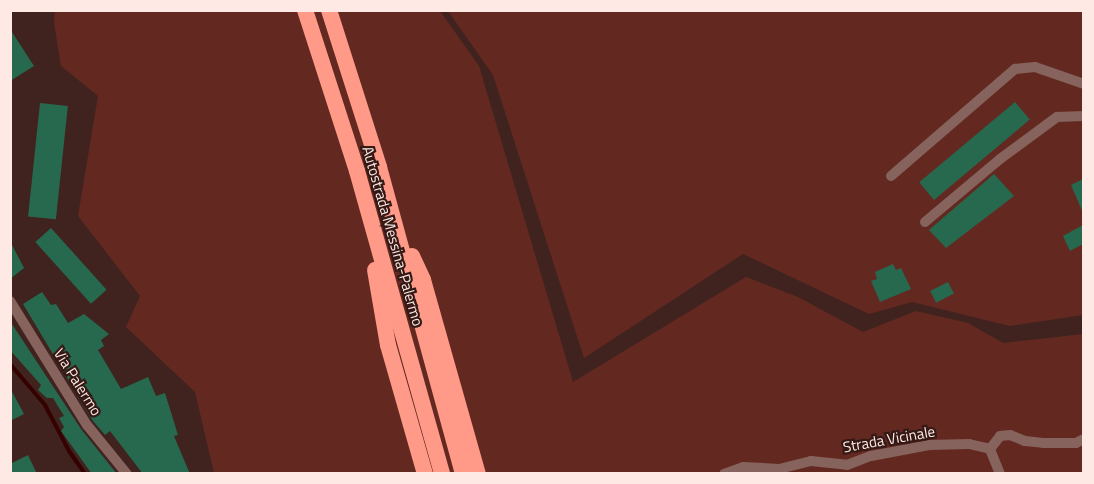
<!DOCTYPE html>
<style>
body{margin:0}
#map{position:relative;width:1094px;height:484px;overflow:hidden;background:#40231e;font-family:"Titillium Web",sans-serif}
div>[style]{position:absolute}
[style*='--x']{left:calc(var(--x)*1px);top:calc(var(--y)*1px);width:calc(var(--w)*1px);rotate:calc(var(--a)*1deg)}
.green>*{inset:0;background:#632921}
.stream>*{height:4px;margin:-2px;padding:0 2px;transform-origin:2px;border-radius:2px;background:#340100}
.building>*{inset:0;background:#26694e;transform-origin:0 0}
.minor>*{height:10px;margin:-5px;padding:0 5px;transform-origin:5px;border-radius:5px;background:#86635d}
.highway>*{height:16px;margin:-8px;padding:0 8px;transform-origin:8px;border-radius:8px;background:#f98}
span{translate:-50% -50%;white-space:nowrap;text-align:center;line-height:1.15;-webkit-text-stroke:4.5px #351915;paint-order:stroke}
.street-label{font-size:15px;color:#fee9e5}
.frame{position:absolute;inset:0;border:12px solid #fee9e5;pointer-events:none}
</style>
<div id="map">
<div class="green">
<div style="clip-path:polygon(55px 10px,440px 11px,479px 66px,573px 382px,746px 277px,798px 297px,863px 332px,916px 311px,968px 323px,1003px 343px,1083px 334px,1083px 473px,214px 473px,195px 392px,126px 327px,140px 296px,78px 216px,98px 96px,61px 66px,54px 23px)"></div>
<div style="clip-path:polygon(448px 11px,1083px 11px,1083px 315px,1010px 326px,912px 302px,869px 314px,743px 254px,584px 358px,493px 75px)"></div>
</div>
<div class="stream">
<div style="--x:10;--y:364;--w:54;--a:49.5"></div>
<div style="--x:45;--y:405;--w:52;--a:62.4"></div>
<div style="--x:69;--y:451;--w:28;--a:55"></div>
</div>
<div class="building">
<div style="clip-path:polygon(10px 29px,34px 66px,10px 81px)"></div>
<div style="left:1015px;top:102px;width:23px;height:125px;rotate:50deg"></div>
<div style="left:40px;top:103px;width:28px;height:114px;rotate:6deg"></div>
<div style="clip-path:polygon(994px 174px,1014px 196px,946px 248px,929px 230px)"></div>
<div style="clip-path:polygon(1083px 179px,1083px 213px,1071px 185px)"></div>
<div style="clip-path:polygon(1083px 225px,1083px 244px,1070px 251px,1063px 236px)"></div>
<div style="left:51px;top:228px;width:83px;height:21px;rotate:48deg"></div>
<div style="clip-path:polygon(10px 241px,24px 268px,10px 279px)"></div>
<div style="clip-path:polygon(893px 264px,896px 270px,901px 268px,911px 289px,880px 302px,871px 281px,877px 279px,875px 272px)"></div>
<div style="left:948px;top:282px;width:13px;height:20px;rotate:63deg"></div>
<div style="clip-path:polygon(42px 292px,51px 305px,56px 304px,68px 323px,84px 314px,109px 334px,101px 340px,104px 346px,98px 350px,121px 389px,148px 377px,156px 396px,165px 393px,178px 435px,174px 436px,190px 474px,143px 474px,110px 431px,105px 435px,93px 421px,23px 304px)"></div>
<div style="clip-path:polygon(10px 321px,81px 429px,117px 474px,92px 474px,61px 431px,64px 427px,59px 418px,64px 416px,53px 398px,47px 398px,38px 390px,41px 385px,10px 350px)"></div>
<div style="clip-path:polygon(10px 388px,24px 414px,10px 421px)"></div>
<div style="clip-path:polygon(28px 455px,37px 474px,10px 474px,10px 464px)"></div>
</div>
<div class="minor">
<div style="--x:891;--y:176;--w:164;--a:-40.8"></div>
<div style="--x:1015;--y:69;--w:20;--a:-6"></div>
<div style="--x:1035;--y:67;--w:52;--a:19.1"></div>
<div style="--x:925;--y:222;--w:98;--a:-40"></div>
<div style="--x:1000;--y:159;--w:71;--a:-36.4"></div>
<div style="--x:1057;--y:117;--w:27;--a:-2"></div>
<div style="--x:10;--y:301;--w:146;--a:58.2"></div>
<div style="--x:87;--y:425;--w:63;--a:50.8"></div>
<div style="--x:724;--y:474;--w:20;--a:-20"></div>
<div style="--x:743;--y:467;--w:36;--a:3"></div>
<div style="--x:779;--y:469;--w:33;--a:-14"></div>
<div style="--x:811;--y:461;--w:36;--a:6"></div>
<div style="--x:847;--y:465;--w:26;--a:-21"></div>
<div style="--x:871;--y:456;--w:59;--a:-10.7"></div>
<div style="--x:929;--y:445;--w:40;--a:-1.4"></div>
<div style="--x:969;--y:444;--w:22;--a:13"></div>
<div style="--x:1000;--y:474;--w:27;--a:-112"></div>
<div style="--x:990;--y:449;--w:16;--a:-52"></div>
<div style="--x:1000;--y:436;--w:10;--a:-6"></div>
<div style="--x:1010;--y:435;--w:16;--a:22"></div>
<div style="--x:1025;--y:441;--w:18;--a:6"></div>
<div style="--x:1043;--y:443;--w:33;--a:0"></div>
<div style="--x:1076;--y:443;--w:9;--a:-27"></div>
</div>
<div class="highway">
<div style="--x:305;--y:10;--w:169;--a:72.1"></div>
<div style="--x:357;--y:171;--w:315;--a:74.3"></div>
<div style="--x:329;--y:10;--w:165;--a:72.3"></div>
<div style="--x:379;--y:167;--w:318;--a:74.7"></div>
<div style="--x:412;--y:256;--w:26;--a:65"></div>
<div style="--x:423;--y:280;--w:202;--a:74.2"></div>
<div style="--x:375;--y:270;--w:76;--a:80.2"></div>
<div style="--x:388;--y:345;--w:134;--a:74"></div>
</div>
<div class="street-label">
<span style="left:393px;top:236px;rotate:74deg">Autostrada Messina-Palermo</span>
<span style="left:78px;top:382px;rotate:58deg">Via Palermo</span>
<span style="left:889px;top:439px;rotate:-10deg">Strada Vicinale</span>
</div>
<div class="frame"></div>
</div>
